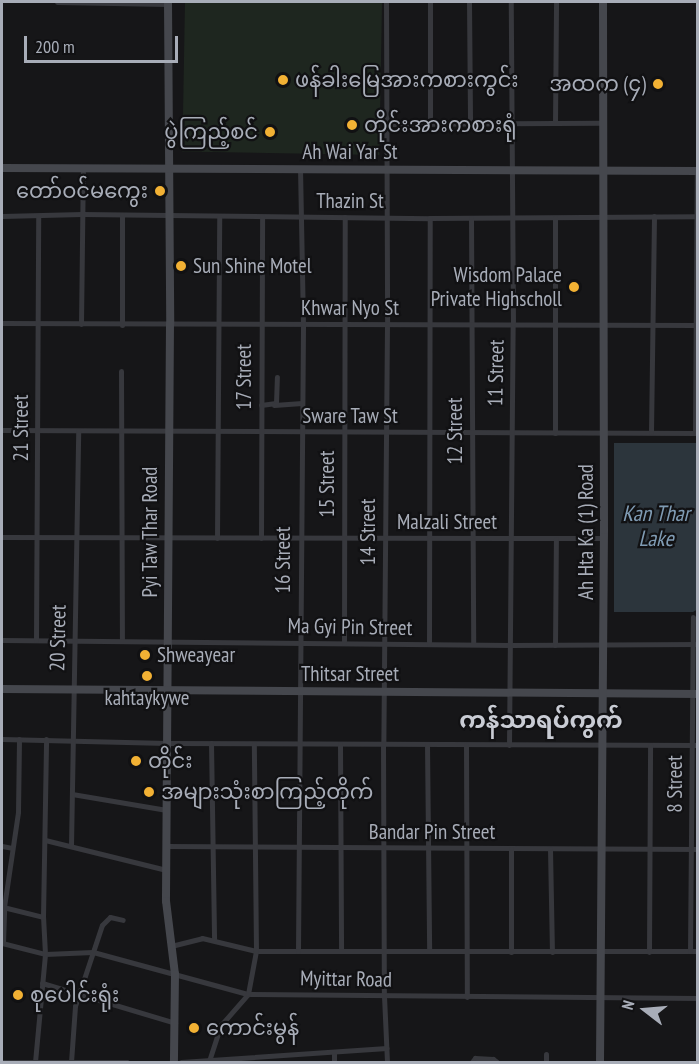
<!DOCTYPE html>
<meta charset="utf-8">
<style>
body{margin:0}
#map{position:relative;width:699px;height:1064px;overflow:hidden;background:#161618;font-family:"PT Sans Narrow","Noto Sans Myanmar",sans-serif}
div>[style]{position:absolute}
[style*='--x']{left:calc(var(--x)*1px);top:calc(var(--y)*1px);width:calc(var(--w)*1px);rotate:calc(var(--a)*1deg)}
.green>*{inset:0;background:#1e261f;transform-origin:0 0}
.water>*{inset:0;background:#2c353c}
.street>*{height:5px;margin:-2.5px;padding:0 2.5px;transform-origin:2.5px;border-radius:2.5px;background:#37383d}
.secondary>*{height:8px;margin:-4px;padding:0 4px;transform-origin:4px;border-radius:4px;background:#45474d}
.dots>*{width:16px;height:16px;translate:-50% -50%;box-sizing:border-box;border:3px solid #111113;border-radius:50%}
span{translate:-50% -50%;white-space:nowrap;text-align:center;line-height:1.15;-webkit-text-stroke:4.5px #111113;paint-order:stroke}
.poi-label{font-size:21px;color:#a8adb8}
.left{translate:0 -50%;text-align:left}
.right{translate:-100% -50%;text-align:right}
.street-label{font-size:21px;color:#a8adb8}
.water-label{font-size:22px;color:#7f9bb3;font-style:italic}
.quarter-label{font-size:24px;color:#c9ccd4;font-weight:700}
.frame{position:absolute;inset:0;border:3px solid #a8adb8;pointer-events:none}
.north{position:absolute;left:615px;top:980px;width:60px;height:60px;-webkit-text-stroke:4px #111113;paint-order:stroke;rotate:286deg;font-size:16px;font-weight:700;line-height:24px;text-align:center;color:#a8adb8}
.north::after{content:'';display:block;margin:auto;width:21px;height:27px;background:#a8adb8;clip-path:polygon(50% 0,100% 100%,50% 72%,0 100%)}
.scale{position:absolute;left:24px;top:36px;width:154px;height:27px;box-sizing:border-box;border:3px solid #a8adb8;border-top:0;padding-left:8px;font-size:18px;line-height:21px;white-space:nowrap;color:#a8adb8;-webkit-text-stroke:4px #111113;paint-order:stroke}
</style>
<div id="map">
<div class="green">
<div style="left:382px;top:3px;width:152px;height:197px;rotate:91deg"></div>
</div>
<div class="water">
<div style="clip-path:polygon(614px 443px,697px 443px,698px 609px,693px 612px,614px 612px)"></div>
</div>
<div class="street">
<div style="--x:57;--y:2;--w:111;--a:1"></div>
<div style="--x:386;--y:2;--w:323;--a:89.8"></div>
<div style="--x:387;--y:325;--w:418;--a:90.5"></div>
<div style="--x:383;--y:743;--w:253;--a:89.8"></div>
<div style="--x:384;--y:996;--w:66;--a:87.4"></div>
<div style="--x:469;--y:2;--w:122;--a:89.5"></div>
<div style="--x:555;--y:123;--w:121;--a:-89.5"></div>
<div style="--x:386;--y:124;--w:217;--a:-0.3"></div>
<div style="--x:430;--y:124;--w:122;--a:-90"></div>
<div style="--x:2;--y:216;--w:80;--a:-1.4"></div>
<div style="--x:82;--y:214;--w:348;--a:0.7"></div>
<div style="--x:430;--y:218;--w:268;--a:-0.4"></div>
<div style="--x:471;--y:218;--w:426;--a:89.7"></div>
<div style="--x:2;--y:323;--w:696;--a:0.16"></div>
<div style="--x:81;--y:324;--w:155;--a:-89.3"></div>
<div style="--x:122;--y:325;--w:110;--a:-90"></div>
<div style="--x:121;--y:371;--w:270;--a:89.8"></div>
<div style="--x:261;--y:405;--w:15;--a:-8"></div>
<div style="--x:276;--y:403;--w:26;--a:-88"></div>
<div style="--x:274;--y:405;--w:28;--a:-4"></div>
<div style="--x:2;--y:430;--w:696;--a:0.25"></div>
<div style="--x:651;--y:432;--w:216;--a:-89.2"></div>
<div style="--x:555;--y:433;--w:215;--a:-90"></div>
<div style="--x:695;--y:433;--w:262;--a:-89.6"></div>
<div style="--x:2;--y:537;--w:602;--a:0.1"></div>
<div style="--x:217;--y:538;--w:321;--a:-89.6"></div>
<div style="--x:261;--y:538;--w:321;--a:-89.8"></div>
<div style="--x:2;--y:640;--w:508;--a:0.56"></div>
<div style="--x:510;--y:645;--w:188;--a:-0.3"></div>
<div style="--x:36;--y:640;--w:424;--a:-89.7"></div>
<div style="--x:344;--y:643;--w:426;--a:-89.9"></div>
<div style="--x:429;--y:644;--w:426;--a:-89.9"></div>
<div style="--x:555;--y:645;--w:106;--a:-89.5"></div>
<div style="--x:2;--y:739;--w:165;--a:1.4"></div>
<div style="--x:167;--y:743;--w:531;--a:0.22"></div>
<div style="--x:211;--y:743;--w:196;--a:89.1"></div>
<div style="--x:340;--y:744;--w:207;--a:89.7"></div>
<div style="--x:427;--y:744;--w:207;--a:89.4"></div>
<div style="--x:466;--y:745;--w:252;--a:89.8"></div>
<div style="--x:509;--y:745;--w:421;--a:-89.5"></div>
<div style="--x:513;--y:324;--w:322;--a:-90.4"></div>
<div style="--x:72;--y:794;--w:96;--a:9.6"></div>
<div style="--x:45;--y:840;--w:125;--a:13.9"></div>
<div style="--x:2;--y:846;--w:10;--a:11"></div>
<div style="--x:71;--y:846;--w:415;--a:-89"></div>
<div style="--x:166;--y:846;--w:532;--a:0.32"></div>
<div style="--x:511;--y:849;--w:103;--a:90"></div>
<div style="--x:550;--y:849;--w:103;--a:88.9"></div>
<div style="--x:3;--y:907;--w:41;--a:14"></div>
<div style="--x:2;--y:943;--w:44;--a:14.3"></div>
<div style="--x:45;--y:954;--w:48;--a:-2.4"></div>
<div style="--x:93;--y:952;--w:161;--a:15.2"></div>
<div style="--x:248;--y:994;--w:450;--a:0.5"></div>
<div style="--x:3;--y:943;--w:36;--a:-88"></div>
<div style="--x:4;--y:907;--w:96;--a:-81.6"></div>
<div style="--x:18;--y:812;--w:73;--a:-89.2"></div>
<div style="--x:171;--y:946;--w:32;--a:-14"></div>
<div style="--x:202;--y:938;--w:56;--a:13.5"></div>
<div style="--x:256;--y:951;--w:442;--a:0"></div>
<div style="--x:298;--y:951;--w:627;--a:-89.54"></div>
<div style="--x:303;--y:324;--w:154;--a:-91.1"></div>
<div style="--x:690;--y:951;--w:334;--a:-89.5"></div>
<div style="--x:649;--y:952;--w:207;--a:-89.7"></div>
<div style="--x:42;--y:983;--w:139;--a:16.7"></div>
<div style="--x:334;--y:1052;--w:10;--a:90"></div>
<div style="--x:209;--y:1061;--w:38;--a:-72"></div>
<div style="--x:221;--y:1025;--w:41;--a:-48.9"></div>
<div style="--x:248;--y:994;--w:44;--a:-79.5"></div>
<div style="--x:256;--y:951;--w:207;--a:-90.6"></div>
<div style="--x:2;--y:1062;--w:125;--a:0"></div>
<div style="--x:35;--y:1062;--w:108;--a:-84.7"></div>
<div style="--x:45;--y:954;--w:37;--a:-93"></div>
<div style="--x:43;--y:917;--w:178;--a:-89"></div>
<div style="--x:71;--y:1062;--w:56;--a:-85.9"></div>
<div style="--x:75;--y:1006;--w:85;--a:-71.6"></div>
<div style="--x:102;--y:925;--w:11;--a:-45"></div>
<div style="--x:110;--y:917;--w:13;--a:13"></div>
<div style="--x:181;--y:1062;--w:206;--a:-3.9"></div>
<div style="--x:472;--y:1062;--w:5;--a:-53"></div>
<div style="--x:475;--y:1058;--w:18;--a:3"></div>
<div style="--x:493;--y:1059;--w:5;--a:37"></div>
<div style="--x:546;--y:1062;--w:8;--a:-90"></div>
</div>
<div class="secondary">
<div style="--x:168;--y:2;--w:322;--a:89.6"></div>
<div style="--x:170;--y:324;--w:577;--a:90.4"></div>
<div style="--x:166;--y:901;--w:74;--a:83"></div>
<div style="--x:175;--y:974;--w:88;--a:90.7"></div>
<div style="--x:2;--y:168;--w:696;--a:0.25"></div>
<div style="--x:2;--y:689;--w:696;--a:0.41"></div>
<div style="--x:600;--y:1062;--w:532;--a:-89.57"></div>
<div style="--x:604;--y:530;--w:528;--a:-90.11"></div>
</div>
<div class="dots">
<div style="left:283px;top:80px;background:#f2b134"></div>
<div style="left:658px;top:84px;background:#f2b134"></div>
<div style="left:352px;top:125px;background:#f2b134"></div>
<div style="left:270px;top:132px;background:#f2b134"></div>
<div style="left:160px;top:191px;background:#f2b134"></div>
<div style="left:181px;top:266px;background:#f2b134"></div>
<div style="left:574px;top:287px;background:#f2b134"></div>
<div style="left:145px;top:655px;background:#f2b134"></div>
<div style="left:147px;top:676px;background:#f2b134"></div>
<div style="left:136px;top:761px;background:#f2b134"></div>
<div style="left:149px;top:792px;background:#f2b134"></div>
<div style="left:18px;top:995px;background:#f2b134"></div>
<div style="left:194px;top:1028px;background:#f2b134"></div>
</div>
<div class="poi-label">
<span class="left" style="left:295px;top:80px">ဖန်ခါးမြေအားကစားကွင်း</span>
<span class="right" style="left:646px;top:84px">အထက (၄)</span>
<span class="left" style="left:364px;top:125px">တိုင်းအားကစားရုံ</span>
<span class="right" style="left:258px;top:132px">ပွဲကြည့်စင်</span>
<span class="right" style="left:148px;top:191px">တော်ဝင်မကွေး</span>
<span class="left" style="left:193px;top:266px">Sun Shine Motel</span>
<span class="right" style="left:562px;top:287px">Wisdom Palace<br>Private Highscholl</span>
<span class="left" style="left:157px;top:655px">Shweayear</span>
<span style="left:147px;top:698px">kahtaykywe</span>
<span class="left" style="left:148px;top:761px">တိုင်း</span>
<span class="left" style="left:161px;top:792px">အများသုံးစာကြည့်တိုက်</span>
<span class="left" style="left:30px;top:995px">စုပေါင်းရုံး</span>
<span class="left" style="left:206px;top:1028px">ကောင်းမွန်</span>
</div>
<div class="street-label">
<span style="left:350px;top:152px">Ah Wai Yar St</span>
<span style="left:350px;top:201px">Thazin St</span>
<span style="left:350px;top:308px">Khwar Nyo St</span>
<span style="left:496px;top:373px;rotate:-89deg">11 Street</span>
<span style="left:244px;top:377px;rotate:-90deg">17 Street</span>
<span style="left:350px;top:416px">Sware Taw St</span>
<span style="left:21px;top:428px;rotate:-90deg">21 Street</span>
<span style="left:455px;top:431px;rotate:-90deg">12 Street</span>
<span style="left:327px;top:484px;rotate:-90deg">15 Street</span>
<span style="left:447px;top:522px">Malzali Street</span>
<span style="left:150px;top:532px;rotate:-90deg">Pyi Taw Thar Road</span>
<span style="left:368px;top:532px;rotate:-90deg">14 Street</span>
<span style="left:586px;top:532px;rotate:-90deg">Ah Hta Ka (1) Road</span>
<span style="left:283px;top:560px;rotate:-90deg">16 Street</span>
<span style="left:350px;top:627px;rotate:1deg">Ma Gyi Pin Street</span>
<span style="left:58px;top:638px;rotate:-89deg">20 Street</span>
<span style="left:350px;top:674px">Thitsar Street</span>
<span style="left:675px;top:784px;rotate:-90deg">8 Street</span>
<span style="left:432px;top:832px">Bandar Pin Street</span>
<span style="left:346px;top:979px;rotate:1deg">Myittar Road</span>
</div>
<div class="water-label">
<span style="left:656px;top:526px">Kan Thar<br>Lake</span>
</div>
<div class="quarter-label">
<span style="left:541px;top:720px">ကန်သာရပ်ကွက်</span>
</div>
<div class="frame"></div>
<div class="north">N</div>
<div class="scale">200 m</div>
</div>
